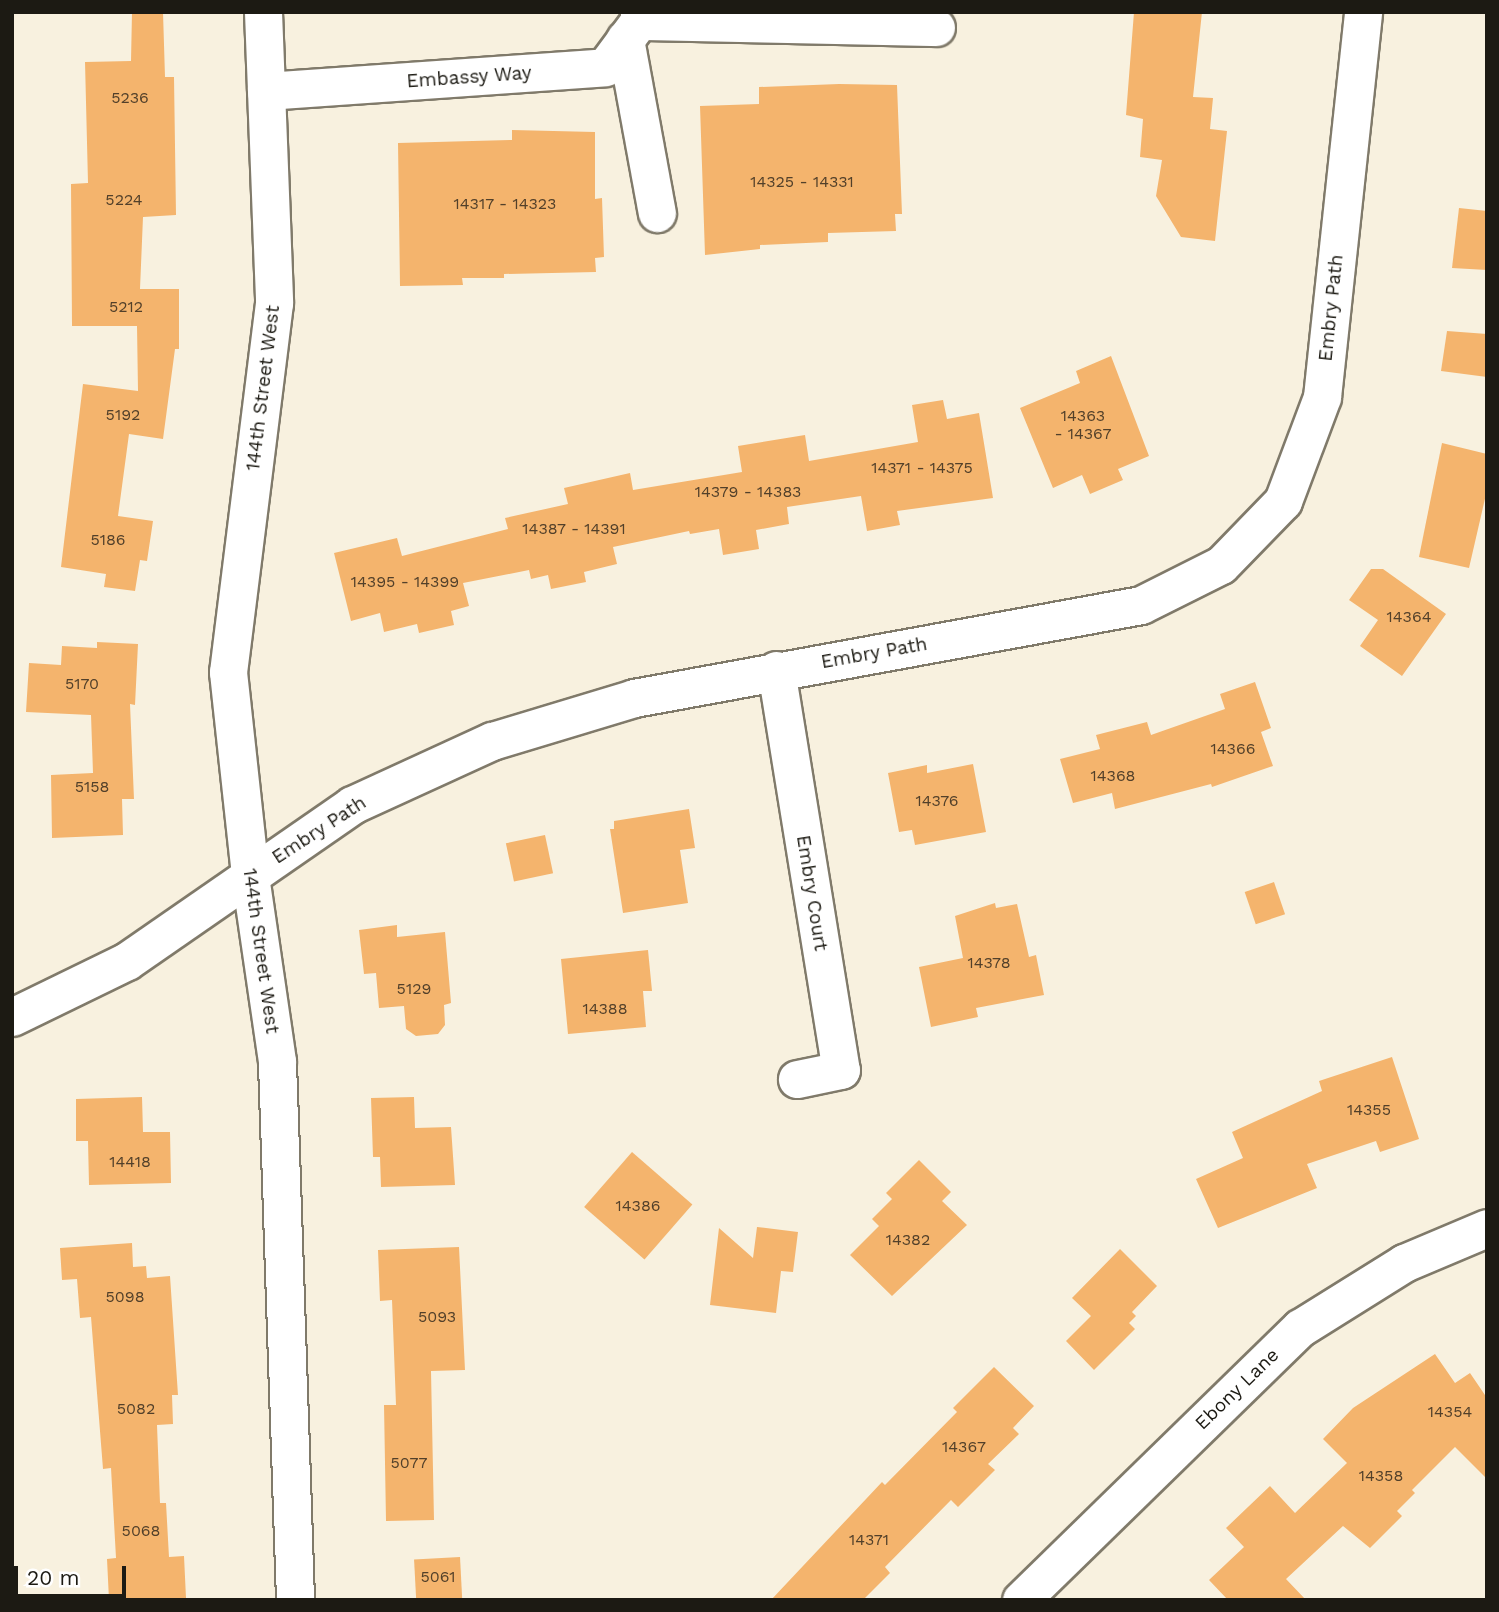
<!DOCTYPE html>
<style>
body{margin:0}
#map{position:relative;width:1499px;height:1612px;overflow:hidden;background:#f8f1df;font-family:"Work Sans",sans-serif}
div>[style]{position:absolute}
[style*='--x']{left:calc(var(--x)*1px);top:calc(var(--y)*1px);width:calc(var(--w)*1px);rotate:calc(var(--a)*1deg)}
.building>*{inset:0;background:#f4b46d;transform-origin:0 0}
.roads{filter:drop-shadow(2px 0 #807a6a) drop-shadow(-2px 0 #807a6a) drop-shadow(0 2px #807a6a) drop-shadow(0 -2px #807a6a)}
.minor>*{height:37px;margin:-18.5px;padding:0 18.5px;transform-origin:18.5px;border-radius:18.5px;background:#fff}
span{translate:-50% -50%;white-space:nowrap;text-align:center;line-height:1.15;-webkit-text-stroke:5px #fff;paint-order:stroke}
.number-label{font-size:16px;color:#52402a}
.number-label span{-webkit-text-stroke-width:0}
.street-label{font-size:19px;color:#1c1a13}
.frame{position:absolute;inset:0;border:14px solid #1c1a13;pointer-events:none}
.scale{position:absolute;left:14px;top:1566px;width:112px;height:32px;box-sizing:border-box;border:4px solid #1c1a13;border-top:0;padding-left:9px;font-size:21px;line-height:24px;white-space:nowrap;color:#1c1a13;-webkit-text-stroke:5px #fff;paint-order:stroke}
</style>
<div id="map">
<div class="building">
<div style="clip-path:polygon(132px 12px,163px 12px,165px 77px,174px 77px,176px 215px,143px 217px,140px 289px,179px 289px,179px 349px,175px 349px,163px 439px,129px 434px,118px 516px,153px 521px,147px 561px,140px 560px,135px 591px,104px 587px,106px 574px,61px 567px,83px 384px,138px 391px,137px 326px,72px 326px,71px 184px,88px 183px,85px 62px,131px 61px)"></div>
<div style="clip-path:polygon(1134px 12px,1202px 12px,1193px 97px,1213px 98px,1210px 129px,1227px 131px,1215px 241px,1181px 237px,1156px 196px,1162px 160px,1140px 157px,1143px 119px,1126px 115px)"></div>
<div style="clip-path:polygon(839px 84px,897px 85px,902px 214px,895px 214px,896px 231px,828px 233px,828px 242px,760px 245px,760px 249px,705px 255px,700px 106px,759px 104px,759px 87px)"></div>
<div style="clip-path:polygon(512px 130px,595px 132px,595px 199px,602px 198px,604px 257px,595px 258px,596px 272px,504px 274px,504px 278px,462px 278px,463px 285px,400px 286px,398px 143px,512px 140px)"></div>
<div style="clip-path:polygon(1459px 208px,1487px 211px,1487px 270px,1452px 268px)"></div>
<div style="clip-path:polygon(1447px 331px,1487px 334px,1487px 377px,1441px 371px)"></div>
<div style="clip-path:polygon(1111px 356px,1149px 456px,1118px 469px,1123px 480px,1090px 494px,1082px 475px,1053px 488px,1020px 408px,1080px 383px,1076px 371px)"></div>
<div style="clip-path:polygon(943px 400px,947px 419px,979px 413px,993px 498px,897px 511px,900px 525px,867px 531px,861px 496px,787px 507px,789px 524px,756px 530px,759px 549px,723px 555px,719px 529px,690px 534px,689px 531px,613px 547px,617px 564px,584px 572px,586px 582px,551px 589px,548px 575px,531px 579px,529px 570px,463px 583px,469px 606px,451px 611px,454px 625px,419px 633px,417px 624px,384px 632px,380px 613px,351px 621px,334px 553px,397px 538px,402px 556px,508px 529px,505px 518px,568px 504px,564px 488px,630px 473px,633px 490px,742px 472px,738px 446px,805px 435px,809px 461px,918px 442px,912px 405px)"></div>
<div style="clip-path:polygon(1442px 443px,1487px 454px,1487px 490px,1469px 568px,1419px 557px)"></div>
<div style="clip-path:polygon(1371px 569px,1383px 569px,1446px 614px,1402px 676px,1360px 646px,1378px 620px,1349px 600px)"></div>
<div style="clip-path:polygon(97px 642px,138px 644px,135px 705px,130px 704px,134px 799px,122px 799px,123px 835px,52px 838px,51px 775px,93px 773px,91px 715px,26px 712px,29px 663px,61px 665px,62px 646px,97px 648px)"></div>
<div style="clip-path:polygon(1255px 682px,1271px 728px,1261px 732px,1273px 766px,1212px 787px,1211px 784px,1115px 809px,1112px 793px,1073px 803px,1060px 759px,1100px 749px,1096px 735px,1147px 722px,1151px 735px,1225px 709px,1220px 694px)"></div>
<div style="clip-path:polygon(973px 764px,986px 832px,915px 845px,912px 830px,899px 832px,888px 773px,927px 765px,927px 773px)"></div>
<div style="clip-path:polygon(689px 809px,695px 848px,680px 850px,688px 903px,623px 913px,610px 829px,614px 829px,614px 821px)"></div>
<div style="left:545px;top:835px;width:39px;height:40px;rotate:78deg"></div>
<div style="left:1274px;top:882px;width:34px;height:31px;rotate:71deg"></div>
<div style="clip-path:polygon(995px 903px,996px 908px,1017px 904px,1029px 957px,1036px 955px,1044px 995px,976px 1008px,978px 1017px,931px 1027px,919px 967px,963px 958px,955px 916px)"></div>
<div style="clip-path:polygon(397px 925px,397px 937px,445px 932px,451px 1003px,444px 1005px,445px 1025px,438px 1034px,416px 1036px,406px 1029px,404px 1006px,379px 1008px,376px 973px,364px 974px,359px 930px)"></div>
<div style="clip-path:polygon(648px 950px,652px 991px,643px 991px,646px 1027px,568px 1034px,561px 959px)"></div>
<div style="clip-path:polygon(1392px 1057px,1419px 1139px,1380px 1152px,1376px 1141px,1307px 1164px,1317px 1188px,1218px 1228px,1196px 1179px,1243px 1158px,1232px 1132px,1322px 1091px,1319px 1081px)"></div>
<div style="clip-path:polygon(142px 1097px,143px 1132px,170px 1132px,171px 1183px,89px 1185px,88px 1141px,76px 1141px,76px 1099px)"></div>
<div style="clip-path:polygon(414px 1097px,415px 1128px,451px 1127px,455px 1185px,381px 1187px,380px 1157px,373px 1157px,371px 1098px)"></div>
<div style="left:632px;top:1152px;width:80px;height:73px;rotate:41deg"></div>
<div style="clip-path:polygon(919px 1160px,951px 1192px,942px 1201px,967px 1225px,892px 1296px,850px 1255px,879px 1226px,872px 1219px,892px 1199px,886px 1193px)"></div>
<div style="clip-path:polygon(757px 1227px,798px 1232px,793px 1272px,781px 1271px,776px 1313px,710px 1305px,719px 1228px,753px 1258px)"></div>
<div style="clip-path:polygon(132px 1243px,133px 1267px,146px 1266px,147px 1278px,170px 1276px,178px 1395px,172px 1395px,173px 1424px,157px 1425px,160px 1503px,166px 1503px,169px 1557px,184px 1556px,186px 1598px,109px 1600px,107px 1559px,116px 1558px,111px 1468px,103px 1469px,91px 1317px,80px 1318px,77px 1279px,62px 1280px,60px 1248px)"></div>
<div style="clip-path:polygon(459px 1247px,465px 1370px,431px 1371px,434px 1520px,386px 1521px,384px 1405px,396px 1405px,392px 1300px,380px 1301px,378px 1250px)"></div>
<div style="clip-path:polygon(1120px 1249px,1157px 1286px,1132px 1312px,1136px 1316px,1129px 1323px,1135px 1329px,1094px 1370px,1066px 1341px,1091px 1316px,1072px 1298px)"></div>
<div style="clip-path:polygon(1435px 1354px,1455px 1383px,1470px 1373px,1487px 1398px,1487px 1479px,1455px 1447px,1412px 1490px,1415px 1493px,1397px 1511px,1402px 1516px,1370px 1548px,1343px 1526px,1286px 1579px,1306px 1600px,1228px 1600px,1209px 1580px,1244px 1547px,1226px 1528px,1270px 1486px,1295px 1513px,1347px 1463px,1323px 1439px,1353px 1408px)"></div>
<div style="clip-path:polygon(994px 1367px,1034px 1406px,1013px 1428px,1019px 1434px,988px 1464px,995px 1470px,958px 1507px,951px 1500px,885px 1567px,890px 1573px,863px 1600px,771px 1600px,882px 1482px,885px 1485px,957px 1412px,953px 1408px)"></div>
<div style="left:460px;top:1557px;width:43px;height:46px;rotate:87deg"></div>
</div>
<div class="roads">
<div class="minor">
<div style="--x:263;--y:12;--w:291;--a:87.8"></div>
<div style="--x:274;--y:303;--w:372;--a:97.1"></div>
<div style="--x:228;--y:672;--w:205;--a:83.8"></div>
<div style="--x:250;--y:876;--w:188;--a:81.7"></div>
<div style="--x:277;--y:1062;--w:538;--a:88.08"></div>
<div style="--x:639;--y:21;--w:297;--a:1.2"></div>
<div style="--x:625;--y:39;--w:177;--a:79.6"></div>
<div style="--x:266;--y:91;--w:340;--a:-4"></div>
<div style="--x:605;--y:67;--w:57;--a:-53.5"></div>
<div style="--x:639;--y:21;--w:9;--a:-90"></div>
<div style="--x:776;--y:670;--w:405;--a:80.8"></div>
<div style="--x:841;--y:1070;--w:45;--a:168.4"></div>
<div style="--x:12;--y:1017;--w:128;--a:-26"></div>
<div style="--x:127;--y:961;--w:274;--a:-34.7"></div>
<div style="--x:352;--y:805;--w:154;--a:-24.6"></div>
<div style="--x:492;--y:741;--w:148;--a:-16.8"></div>
<div style="--x:634;--y:698;--w:515;--a:-10.39"></div>
<div style="--x:1141;--y:605;--w:89;--a:-26.6"></div>
<div style="--x:1221;--y:565;--w:89;--a:-45.9"></div>
<div style="--x:1283;--y:501;--w:111;--a:-69.4"></div>
<div style="--x:1322;--y:397;--w:387;--a:-83.9"></div>
<div style="--x:1021;--y:1600;--w:390;--a:-44.3"></div>
<div style="--x:1300;--y:1328;--w:123;--a:-32"></div>
<div style="--x:1404;--y:1263;--w:90;--a:-22.9"></div>
</div>
</div>
<div class="number-label">
<span style="left:130px;top:98px">5236</span>
<span style="left:802px;top:182px">14325 - 14331</span>
<span style="left:124px;top:200px">5224</span>
<span style="left:505px;top:204px">14317 - 14323</span>
<span style="left:126px;top:307px">5212</span>
<span style="left:123px;top:415px">5192</span>
<span style="left:1083px;top:425px">14363<br>- 14367</span>
<span style="left:922px;top:468px">14371 - 14375</span>
<span style="left:748px;top:492px">14379 - 14383</span>
<span style="left:574px;top:529px">14387 - 14391</span>
<span style="left:108px;top:540px">5186</span>
<span style="left:405px;top:582px">14395 - 14399</span>
<span style="left:1409px;top:617px">14364</span>
<span style="left:82px;top:684px">5170</span>
<span style="left:1233px;top:749px">14366</span>
<span style="left:1113px;top:776px">14368</span>
<span style="left:92px;top:787px">5158</span>
<span style="left:937px;top:801px">14376</span>
<span style="left:989px;top:963px">14378</span>
<span style="left:414px;top:989px">5129</span>
<span style="left:605px;top:1009px">14388</span>
<span style="left:1369px;top:1110px">14355</span>
<span style="left:130px;top:1162px">14418</span>
<span style="left:638px;top:1206px">14386</span>
<span style="left:908px;top:1240px">14382</span>
<span style="left:125px;top:1297px">5098</span>
<span style="left:437px;top:1317px">5093</span>
<span style="left:136px;top:1409px">5082</span>
<span style="left:1450px;top:1412px">14354</span>
<span style="left:964px;top:1447px">14367</span>
<span style="left:409px;top:1463px">5077</span>
<span style="left:1381px;top:1476px">14358</span>
<span style="left:141px;top:1531px">5068</span>
<span style="left:869px;top:1540px">14371</span>
<span style="left:438px;top:1577px">5061</span>
</div>
<div class="street-label">
<span style="left:469px;top:77px;rotate:-4deg">Embassy Way</span>
<span style="left:1331px;top:308px;rotate:-84deg">Embry Path</span>
<span style="left:263px;top:388px;rotate:-83deg">144th Street West</span>
<span style="left:874px;top:653px;rotate:-10deg">Embry Path</span>
<span style="left:319px;top:830px;rotate:-33deg">Embry Path</span>
<span style="left:812px;top:893px;rotate:81deg">Embry Court</span>
<span style="left:261px;top:951px;rotate:82deg">144th Street West</span>
<span style="left:1237px;top:1389px;rotate:-44deg">Ebony Lane</span>
</div>
<div class="frame"></div>
<div class="scale">20 m</div>
</div>
